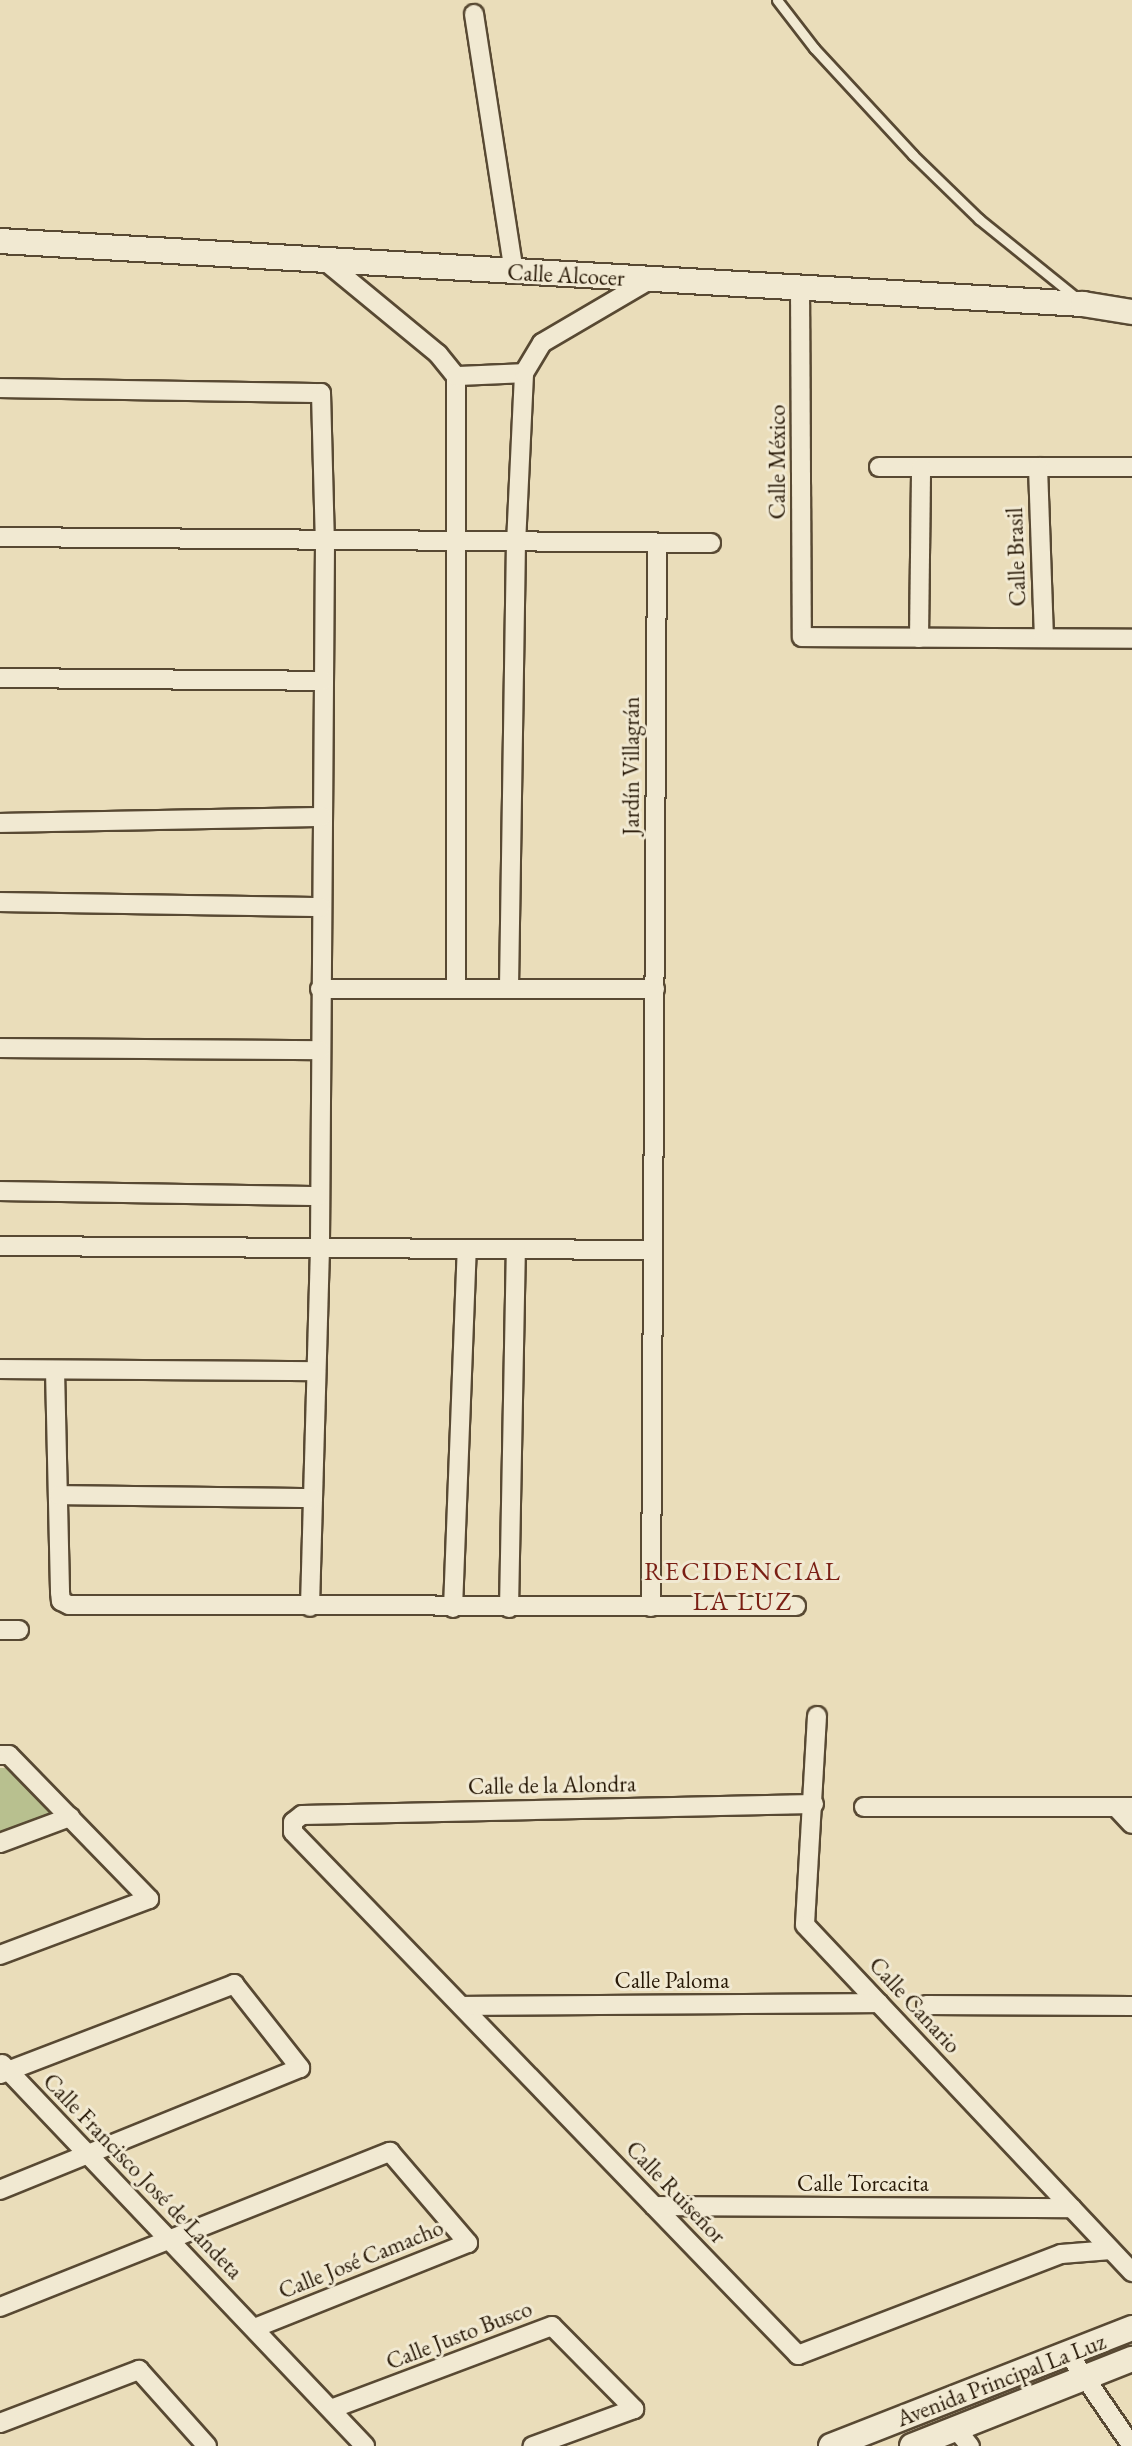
<!DOCTYPE html>
<meta charset="utf-8">
<style>
body{margin:0}
#map{position:relative;width:1132px;height:2446px;overflow:hidden;background:#eaddba;font-family:"EB Garamond",serif}
div>[style]{position:absolute}
[style*='--x']{left:calc(var(--x)*1px);top:calc(var(--y)*1px);width:calc(var(--w)*1px);rotate:calc(var(--a)*1deg)}
.green>*{inset:0;background:#b8c08f}
.roads{filter:drop-shadow(2px 0 #584933) drop-shadow(-2px 0 #584933) drop-shadow(0 2px #584933) drop-shadow(0 -2px #584933)}
.lane>*{height:9px;margin:-4.5px;padding:0 4.5px;transform-origin:4.5px;border-radius:4.5px;background:#f1e9d2}
.street>*{height:18px;margin:-9px;padding:0 9px;transform-origin:9px;border-radius:9px;background:#f1e9d2}
.secondary>*{height:24px;margin:-12px;padding:0 12px;transform-origin:12px;border-radius:12px;background:#f1e9d2}
span{translate:-50% -50%;white-space:nowrap;text-align:center;line-height:1.15;-webkit-text-stroke:6px #f1e9d2;paint-order:stroke}
.street-label{font-size:23px;color:#271806}
.quarter-label{font-size:26px;color:#7a1f14;letter-spacing:2px}
</style>
<div id="map">
<div class="green">
<div style="clip-path:polygon(0 1768px,10px 1768px,51px 1813px,0 1832px)"></div>
</div>
<div class="roads">
<div class="lane">
<div style="--x:777;--y:0;--w:61;--a:52.4"></div>
<div style="--x:814;--y:48;--w:146;--a:47.2"></div>
<div style="--x:913;--y:155;--w:92;--a:44.1"></div>
<div style="--x:979;--y:219;--w:122;--a:39"></div>
</div>
<div class="street">
<div style="--x:474;--y:14;--w:261;--a:81.2"></div>
<div style="--x:324;--y:260;--w:148;--a:39.5"></div>
<div style="--x:438;--y:354;--w:28;--a:51"></div>
<div style="--x:456;--y:376;--w:611;--a:90"></div>
<div style="--x:800;--y:286;--w:351;--a:89.7"></div>
<div style="--x:802;--y:637;--w:330;--a:0.3"></div>
<div style="--x:456;--y:376;--w:68;--a:-2.5"></div>
<div style="--x:0;--y:388;--w:321;--a:0.9"></div>
<div style="--x:321;--y:393;--w:150;--a:88.5"></div>
<div style="--x:325;--y:543;--w:705;--a:90.41"></div>
<div style="--x:320;--y:1248;--w:359;--a:91.6"></div>
<div style="--x:879;--y:467;--w:253;--a:0"></div>
<div style="--x:1038;--y:467;--w:171;--a:88"></div>
<div style="--x:0;--y:537;--w:711;--a:0.48"></div>
<div style="--x:919;--y:638;--w:171;--a:-89.3"></div>
<div style="--x:0;--y:678;--w:323;--a:0.5"></div>
<div style="--x:0;--y:823;--w:322;--a:-1.1"></div>
<div style="--x:0;--y:902;--w:321;--a:0.9"></div>
<div style="--x:509;--y:987;--w:443;--a:-89.1"></div>
<div style="--x:516;--y:544;--w:171;--a:-87.3"></div>
<div style="--x:524;--y:373;--w:35;--a:-59"></div>
<div style="--x:542;--y:343;--w:126;--a:-30.4"></div>
<div style="--x:320;--y:989;--w:335;--a:0"></div>
<div style="--x:0;--y:1048;--w:320;--a:0.4"></div>
<div style="--x:0;--y:1191;--w:318;--a:0.9"></div>
<div style="--x:0;--y:1246;--w:653;--a:0.35"></div>
<div style="--x:0;--y:1369;--w:316;--a:0.4"></div>
<div style="--x:55;--y:1370;--w:222;--a:88.7"></div>
<div style="--x:60;--y:1592;--w:9;--a:84"></div>
<div style="--x:61;--y:1601;--w:9;--a:27"></div>
<div style="--x:69;--y:1605;--w:727;--a:0.08"></div>
<div style="--x:59;--y:1495;--w:254;--a:0.7"></div>
<div style="--x:651;--y:1607;--w:1064;--a:-89.68"></div>
<div style="--x:453;--y:1608;--w:359;--a:-87.8"></div>
<div style="--x:509;--y:1608;--w:359;--a:-88.9"></div>
<div style="--x:0;--y:1630;--w:19;--a:0"></div>
<div style="--x:817;--y:1716;--w:209;--a:93.3"></div>
<div style="--x:805;--y:1925;--w:477;--a:46.7"></div>
<div style="--x:0;--y:1755;--w:9;--a:0"></div>
<div style="--x:9;--y:1755;--w:201;--a:45.8"></div>
<div style="--x:149;--y:1899;--w:159;--a:159.4"></div>
<div style="--x:814;--y:1804;--w:512;--a:178.77"></div>
<div style="--x:302;--y:1815;--w:11;--a:142"></div>
<div style="--x:293;--y:1822;--w:10;--a:90"></div>
<div style="--x:293;--y:1832;--w:727;--a:46"></div>
<div style="--x:798;--y:2355;--w:282;--a:-21"></div>
<div style="--x:1061;--y:2254;--w:50;--a:-4.6"></div>
<div style="--x:864;--y:1807;--w:268;--a:0"></div>
<div style="--x:1116;--y:1807;--w:23;--a:47"></div>
<div style="--x:0;--y:1843;--w:75;--a:-20.4"></div>
<div style="--x:926;--y:2005;--w:206;--a:0.3"></div>
<div style="--x:464;--y:2006;--w:415;--a:-0.4"></div>
<div style="--x:2;--y:2064;--w:527;--a:46.46"></div>
<div style="--x:0;--y:2074;--w:251;--a:-21"></div>
<div style="--x:234;--y:1984;--w:107;--a:51.8"></div>
<div style="--x:300;--y:2068;--w:324;--a:157.9"></div>
<div style="--x:654;--y:2206;--w:418;--a:0.3"></div>
<div style="--x:0;--y:2307;--w:420;--a:-21.7"></div>
<div style="--x:390;--y:2152;--w:120;--a:49.4"></div>
<div style="--x:468;--y:2243;--w:230;--a:158.3"></div>
<div style="--x:1068;--y:2353;--w:113;--a:55.5"></div>
<div style="--x:331;--y:2409;--w:236;--a:-20.6"></div>
<div style="--x:552;--y:2326;--w:117;--a:45.3"></div>
<div style="--x:634;--y:2409;--w:108;--a:159.9"></div>
<div style="--x:0;--y:2423;--w:149;--a:-20.9"></div>
<div style="--x:139;--y:2370;--w:102;--a:48.2"></div>
<div style="--x:956;--y:2429;--w:22;--a:51"></div>
</div>
<div class="secondary">
<div style="--x:0;--y:241;--w:1085;--a:3.33"></div>
<div style="--x:1083;--y:304;--w:50;--a:9.3"></div>
<div style="--x:831;--y:2446;--w:323;--a:-21.4"></div>
<div style="--x:912;--y:2446;--w:237;--a:-21.6"></div>
</div>
</div>
<div class="street-label">
<span style="left:566px;top:275px;rotate:3deg">Calle Alcocer</span>
<span style="left:777px;top:462px;rotate:-90deg">Calle México</span>
<span style="left:1016px;top:557px;rotate:-92deg">Calle Brasil</span>
<span style="left:631px;top:766px;rotate:-90deg">Jardín Villagrán</span>
<span style="left:552px;top:1785px;rotate:-1deg">Calle de la Alondra</span>
<span style="left:672px;top:1980px">Calle Paloma</span>
<span style="left:915px;top:2005px;rotate:47deg">Calle Canario</span>
<span style="left:143px;top:2176px;rotate:46deg">Calle Francisco José de Landeta</span>
<span style="left:863px;top:2183px">Calle Torcacita</span>
<span style="left:676px;top:2192px;rotate:46deg">Calle Ruiseñor</span>
<span style="left:361px;top:2259px;rotate:-22deg">Calle José Camacho</span>
<span style="left:459px;top:2335px;rotate:-21deg">Calle Justo Busco</span>
<span style="left:1001px;top:2380px;rotate:-21deg">Avenida Principal La Luz</span>
</div>
<div class="quarter-label">
<span style="left:743px;top:1587px">RECIDENCIAL<br>LA LUZ</span>
</div>
</div>
